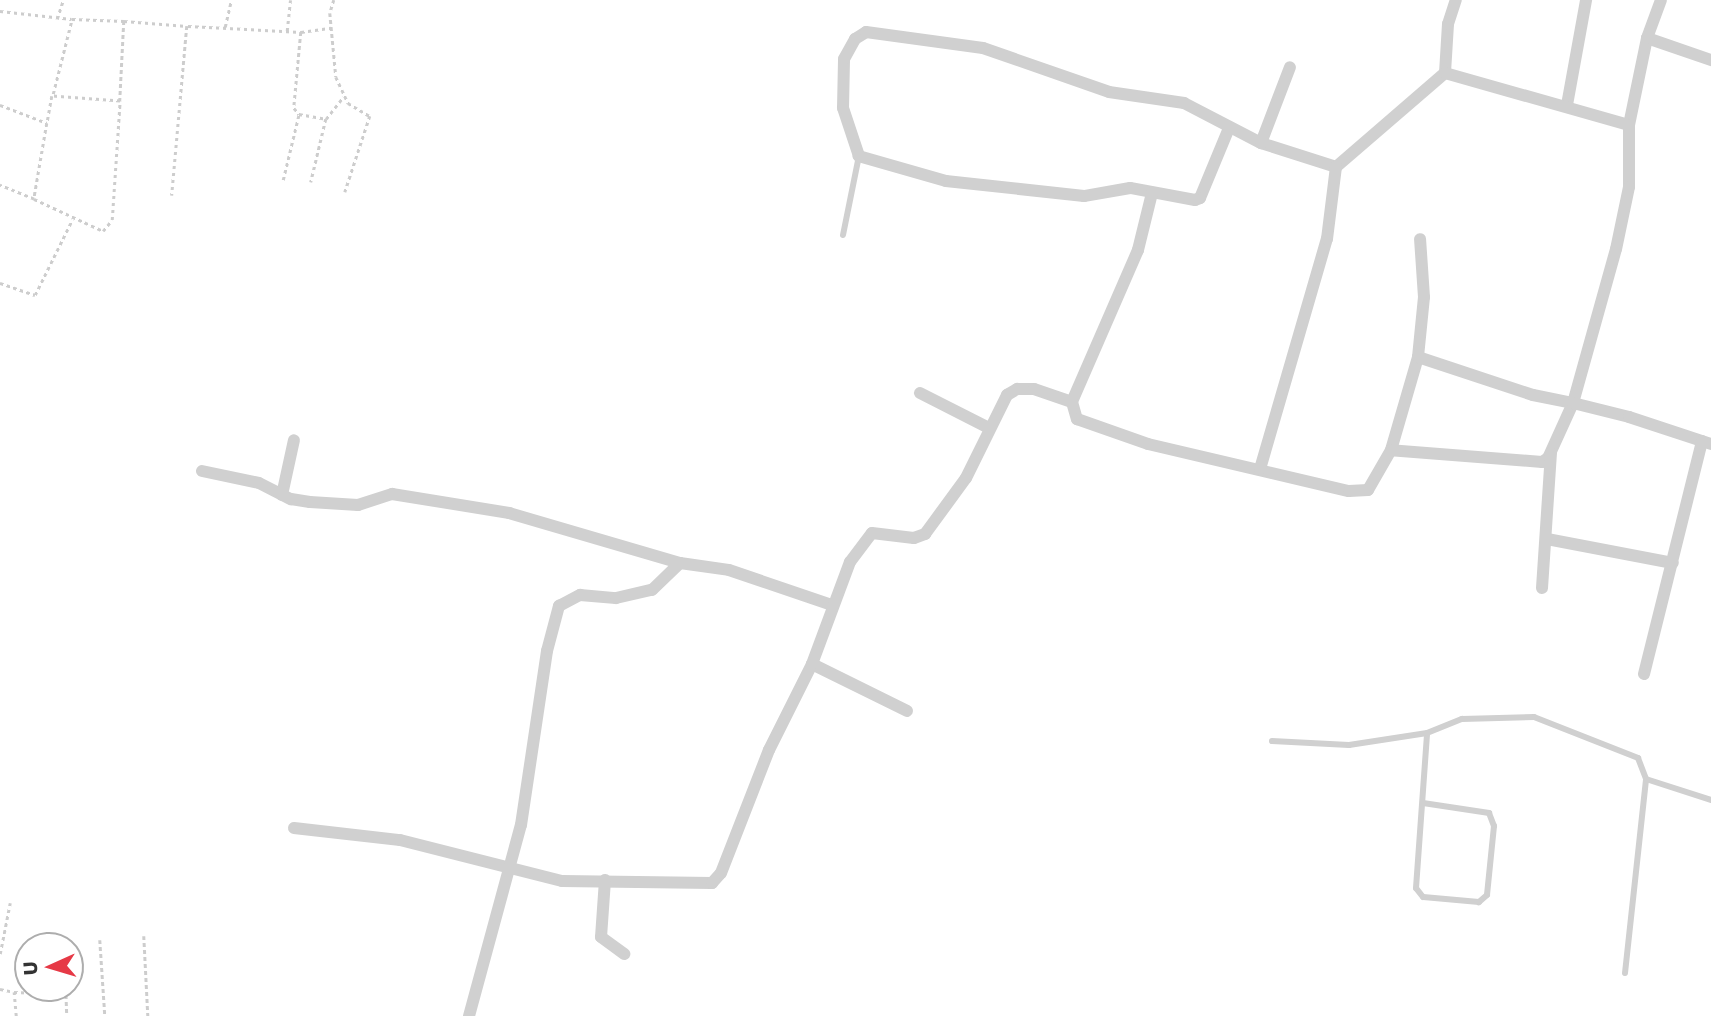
<!DOCTYPE html>
<style>
body{margin:0}
#map{position:relative;width:1711px;height:1016px;overflow:hidden;background:#fff;font-family:"Golos Text",sans-serif}
div>[style]{position:absolute}
[style*='--x']{left:calc(var(--x)*1px);top:calc(var(--y)*1px);width:calc(var(--w)*1px);rotate:calc(var(--a)*1deg)}
.path>*{height:2.5px;margin-top:-1.25px;transform-origin:0;background:repeating-linear-gradient(90deg,#cdcdcd 0 3.5px,transparent 0 7px)}
.service>*{height:6px;margin:-3px;padding:0 3px;transform-origin:3px;border-radius:3px;background:#d0d0d0}
.minor>*{height:12px;margin:-6px;padding:0 6px;transform-origin:6px;border-radius:6px;background:#d0d0d0}
span{translate:-50% -50%;white-space:nowrap;text-align:center;line-height:1.15;-webkit-text-stroke:7px #fff;paint-order:stroke}
.north{position:absolute;left:14px;top:932px;width:70px;height:70px;box-sizing:border-box;background:#fff;border:2px solid #adadad;border-radius:50%;rotate:266deg;font-size:19px;font-weight:700;line-height:28px;text-align:center;color:#333}
.north::after{content:'';display:block;margin:auto;width:24px;height:32px;background:#e63946;clip-path:polygon(50% 0,100% 100%,50% 72%,0 100%)}
</style>
<div id="map">
<div class="path">
<div style="--x:334;--y:0;--w:14;--a:107"></div>
<div style="--x:330;--y:13;--w:64;--a:84.6"></div>
<div style="--x:336;--y:77;--w:29;--a:65"></div>
<div style="--x:348;--y:103;--w:26;--a:31"></div>
<div style="--x:370;--y:116;--w:80;--a:108.2"></div>
<div style="--x:0;--y:11;--w:72;--a:6.3"></div>
<div style="--x:57;--y:19;--w:20;--a:-72"></div>
<div style="--x:124;--y:21;--w:63;--a:4.5"></div>
<div style="--x:187;--y:26;--w:170;--a:95.1"></div>
<div style="--x:188;--y:26;--w:113;--a:3"></div>
<div style="--x:301;--y:32;--w:30;--a:-8"></div>
<div style="--x:225;--y:27;--w:28;--a:-77"></div>
<div style="--x:287;--y:31;--w:31;--a:-84"></div>
<div style="--x:301;--y:32;--w:76;--a:95.3"></div>
<div style="--x:294;--y:108;--w:8;--a:50"></div>
<div style="--x:299;--y:114;--w:27;--a:10"></div>
<div style="--x:326;--y:119;--w:65;--a:103.4"></div>
<div style="--x:53;--y:94;--w:77;--a:-75.8"></div>
<div style="--x:72;--y:19;--w:52;--a:2.2"></div>
<div style="--x:124;--y:21;--w:80;--a:92.9"></div>
<div style="--x:0;--y:105;--w:50;--a:21"></div>
<div style="--x:47;--y:123;--w:77;--a:99.7"></div>
<div style="--x:34;--y:199;--w:37;--a:-158"></div>
<div style="--x:326;--y:119;--w:28;--a:-52"></div>
<div style="--x:283;--y:180;--w:68;--a:-76.4"></div>
<div style="--x:34;--y:199;--w:76;--a:24.9"></div>
<div style="--x:103;--y:231;--w:14;--a:-51"></div>
<div style="--x:112;--y:220;--w:119;--a:-86.2"></div>
<div style="--x:120;--y:101;--w:68;--a:-175.8"></div>
<div style="--x:52;--y:96;--w:27;--a:100"></div>
<div style="--x:0;--y:283;--w:37;--a:19"></div>
<div style="--x:35;--y:295;--w:84;--a:-63.7"></div>
<div style="--x:144;--y:936;--w:80;--a:87.1"></div>
<div style="--x:63;--y:939;--w:7;--a:82"></div>
<div style="--x:100;--y:940;--w:76;--a:86.2"></div>
<div style="--x:0;--y:954;--w:52;--a:-78.9"></div>
<div style="--x:66;--y:988;--w:28;--a:88"></div>
<div style="--x:0;--y:989;--w:14;--a:12"></div>
<div style="--x:16;--y:1016;--w:24;--a:-95"></div>
<div style="--x:14;--y:992;--w:52;--a:2.2"></div>
</div>
<div class="service">
<div style="--x:843;--y:235;--w:81;--a:-78.6"></div>
<div style="--x:1272;--y:741;--w:77;--a:3"></div>
<div style="--x:1349;--y:745;--w:79;--a:-8.7"></div>
<div style="--x:1423;--y:803;--w:67;--a:8.6"></div>
<div style="--x:1489;--y:813;--w:14;--a:69"></div>
<div style="--x:1494;--y:826;--w:69;--a:95.8"></div>
<div style="--x:1487;--y:895;--w:11;--a:139"></div>
<div style="--x:1479;--y:902;--w:56;--a:-174.9"></div>
<div style="--x:1423;--y:897;--w:11;--a:-128"></div>
<div style="--x:1416;--y:888;--w:155;--a:-85.9"></div>
<div style="--x:1427;--y:733;--w:38;--a:-22"></div>
<div style="--x:1462;--y:719;--w:72;--a:-1.6"></div>
<div style="--x:1534;--y:717;--w:112;--a:21.5"></div>
<div style="--x:1638;--y:758;--w:22;--a:69"></div>
<div style="--x:1646;--y:779;--w:68;--a:17.9"></div>
<div style="--x:1625;--y:973;--w:195;--a:-83.8"></div>
</div>
<div class="minor">
<div style="--x:1647;--y:38;--w:68;--a:19"></div>
<div style="--x:1445;--y:73;--w:49;--a:-86.5"></div>
<div style="--x:1448;--y:24;--w:25;--a:-72"></div>
<div style="--x:1567;--y:105;--w:107;--a:-79.7"></div>
<div style="--x:1629;--y:125;--w:89;--a:-78.3"></div>
<div style="--x:1647;--y:38;--w:40;--a:-69.8"></div>
<div style="--x:1229;--y:128;--w:76;--a:112.5"></div>
<div style="--x:1200;--y:198;--w:5;--a:158"></div>
<div style="--x:1195;--y:200;--w:66;--a:-169.5"></div>
<div style="--x:1130;--y:188;--w:47;--a:170.1"></div>
<div style="--x:1084;--y:196;--w:139;--a:-173.8"></div>
<div style="--x:946;--y:181;--w:91;--a:-164"></div>
<div style="--x:859;--y:156;--w:51;--a:-108.4"></div>
<div style="--x:843;--y:108;--w:49;--a:-88.8"></div>
<div style="--x:844;--y:59;--w:23;--a:-61"></div>
<div style="--x:855;--y:39;--w:13;--a:-32"></div>
<div style="--x:866;--y:32;--w:118;--a:7.8"></div>
<div style="--x:983;--y:48;--w:133;--a:19.2"></div>
<div style="--x:1109;--y:92;--w:76;--a:8.3"></div>
<div style="--x:1184;--y:103;--w:87;--a:27.5"></div>
<div style="--x:1261;--y:143;--w:79;--a:17.7"></div>
<div style="--x:1261;--y:143;--w:81;--a:-69.1"></div>
<div style="--x:1336;--y:167;--w:144;--a:-40.8"></div>
<div style="--x:1445;--y:73;--w:191;--a:15.8"></div>
<div style="--x:1629;--y:125;--w:62;--a:90"></div>
<div style="--x:1629;--y:187;--w:63;--a:101.8"></div>
<div style="--x:1616;--y:249;--w:160;--a:105.6"></div>
<div style="--x:1573;--y:403;--w:60;--a:114.4"></div>
<div style="--x:1548;--y:458;--w:7;--a:146"></div>
<div style="--x:1542;--y:462;--w:151;--a:-175.5"></div>
<div style="--x:1391;--y:450;--w:97;--a:-73.8"></div>
<div style="--x:1418;--y:357;--w:121;--a:18.3"></div>
<div style="--x:1533;--y:395;--w:41;--a:11.3"></div>
<div style="--x:1573;--y:403;--w:58;--a:14"></div>
<div style="--x:1629;--y:417;--w:86;--a:18.2"></div>
<div style="--x:1152;--y:193;--w:59;--a:103.8"></div>
<div style="--x:1138;--y:250;--w:166;--a:113.5"></div>
<div style="--x:1072;--y:402;--w:18;--a:74"></div>
<div style="--x:1077;--y:419;--w:75;--a:19.4"></div>
<div style="--x:1148;--y:444;--w:206;--a:13.2"></div>
<div style="--x:1349;--y:491;--w:19;--a:-3"></div>
<div style="--x:1368;--y:490;--w:46;--a:-60.1"></div>
<div style="--x:1418;--y:357;--w:60;--a:-84.3"></div>
<div style="--x:1424;--y:297;--w:58;--a:-93.9"></div>
<div style="--x:920;--y:393;--w:77;--a:26.9"></div>
<div style="--x:1260;--y:469;--w:240;--a:-73.8"></div>
<div style="--x:1327;--y:239;--w:73;--a:-82.9"></div>
<div style="--x:202;--y:471;--w:58;--a:11.9"></div>
<div style="--x:259;--y:483;--w:36;--a:27"></div>
<div style="--x:291;--y:499;--w:19;--a:9"></div>
<div style="--x:310;--y:502;--w:48;--a:3.6"></div>
<div style="--x:358;--y:505;--w:36;--a:-18"></div>
<div style="--x:392;--y:494;--w:119;--a:9.2"></div>
<div style="--x:509;--y:513;--w:178;--a:16.3"></div>
<div style="--x:680;--y:563;--w:49;--a:8.1"></div>
<div style="--x:729;--y:570;--w:109;--a:18.8"></div>
<div style="--x:282;--y:495;--w:56;--a:-77.7"></div>
<div style="--x:1547;--y:539;--w:128;--a:10.8"></div>
<div style="--x:1542;--y:588;--w:135;--a:-86.2"></div>
<div style="--x:812;--y:664;--w:106;--a:26.3"></div>
<div style="--x:1644;--y:674;--w:240;--a:-76"></div>
<div style="--x:294;--y:828;--w:107;--a:6.5"></div>
<div style="--x:400;--y:840;--w:167;--a:14.2"></div>
<div style="--x:562;--y:881;--w:150;--a:0.8"></div>
<div style="--x:712;--y:883;--w:13;--a:-48"></div>
<div style="--x:721;--y:873;--w:132;--a:-68.7"></div>
<div style="--x:769;--y:750;--w:96;--a:-63.4"></div>
<div style="--x:812;--y:664;--w:109;--a:-69.6"></div>
<div style="--x:850;--y:562;--w:36;--a:-53"></div>
<div style="--x:872;--y:533;--w:42;--a:6.8"></div>
<div style="--x:914;--y:538;--w:12;--a:-20"></div>
<div style="--x:925;--y:534;--w:69;--a:-53.8"></div>
<div style="--x:966;--y:478;--w:93;--a:-63.7"></div>
<div style="--x:1007;--y:395;--w:12;--a:-31"></div>
<div style="--x:1017;--y:389;--w:17;--a:0"></div>
<div style="--x:1034;--y:389;--w:40;--a:18.9"></div>
<div style="--x:605;--y:880;--w:57;--a:94"></div>
<div style="--x:601;--y:937;--w:29;--a:36"></div>
<div style="--x:469;--y:1016;--w:198;--a:-74.8"></div>
<div style="--x:521;--y:825;--w:176;--a:-81.5"></div>
<div style="--x:547;--y:651;--w:47;--a:-75.1"></div>
<div style="--x:559;--y:606;--w:24;--a:-28"></div>
<div style="--x:580;--y:595;--w:36;--a:5"></div>
<div style="--x:616;--y:598;--w:37;--a:-13"></div>
<div style="--x:652;--y:590;--w:39;--a:-44"></div>
</div>
<div class="north">U</div>
</div>
